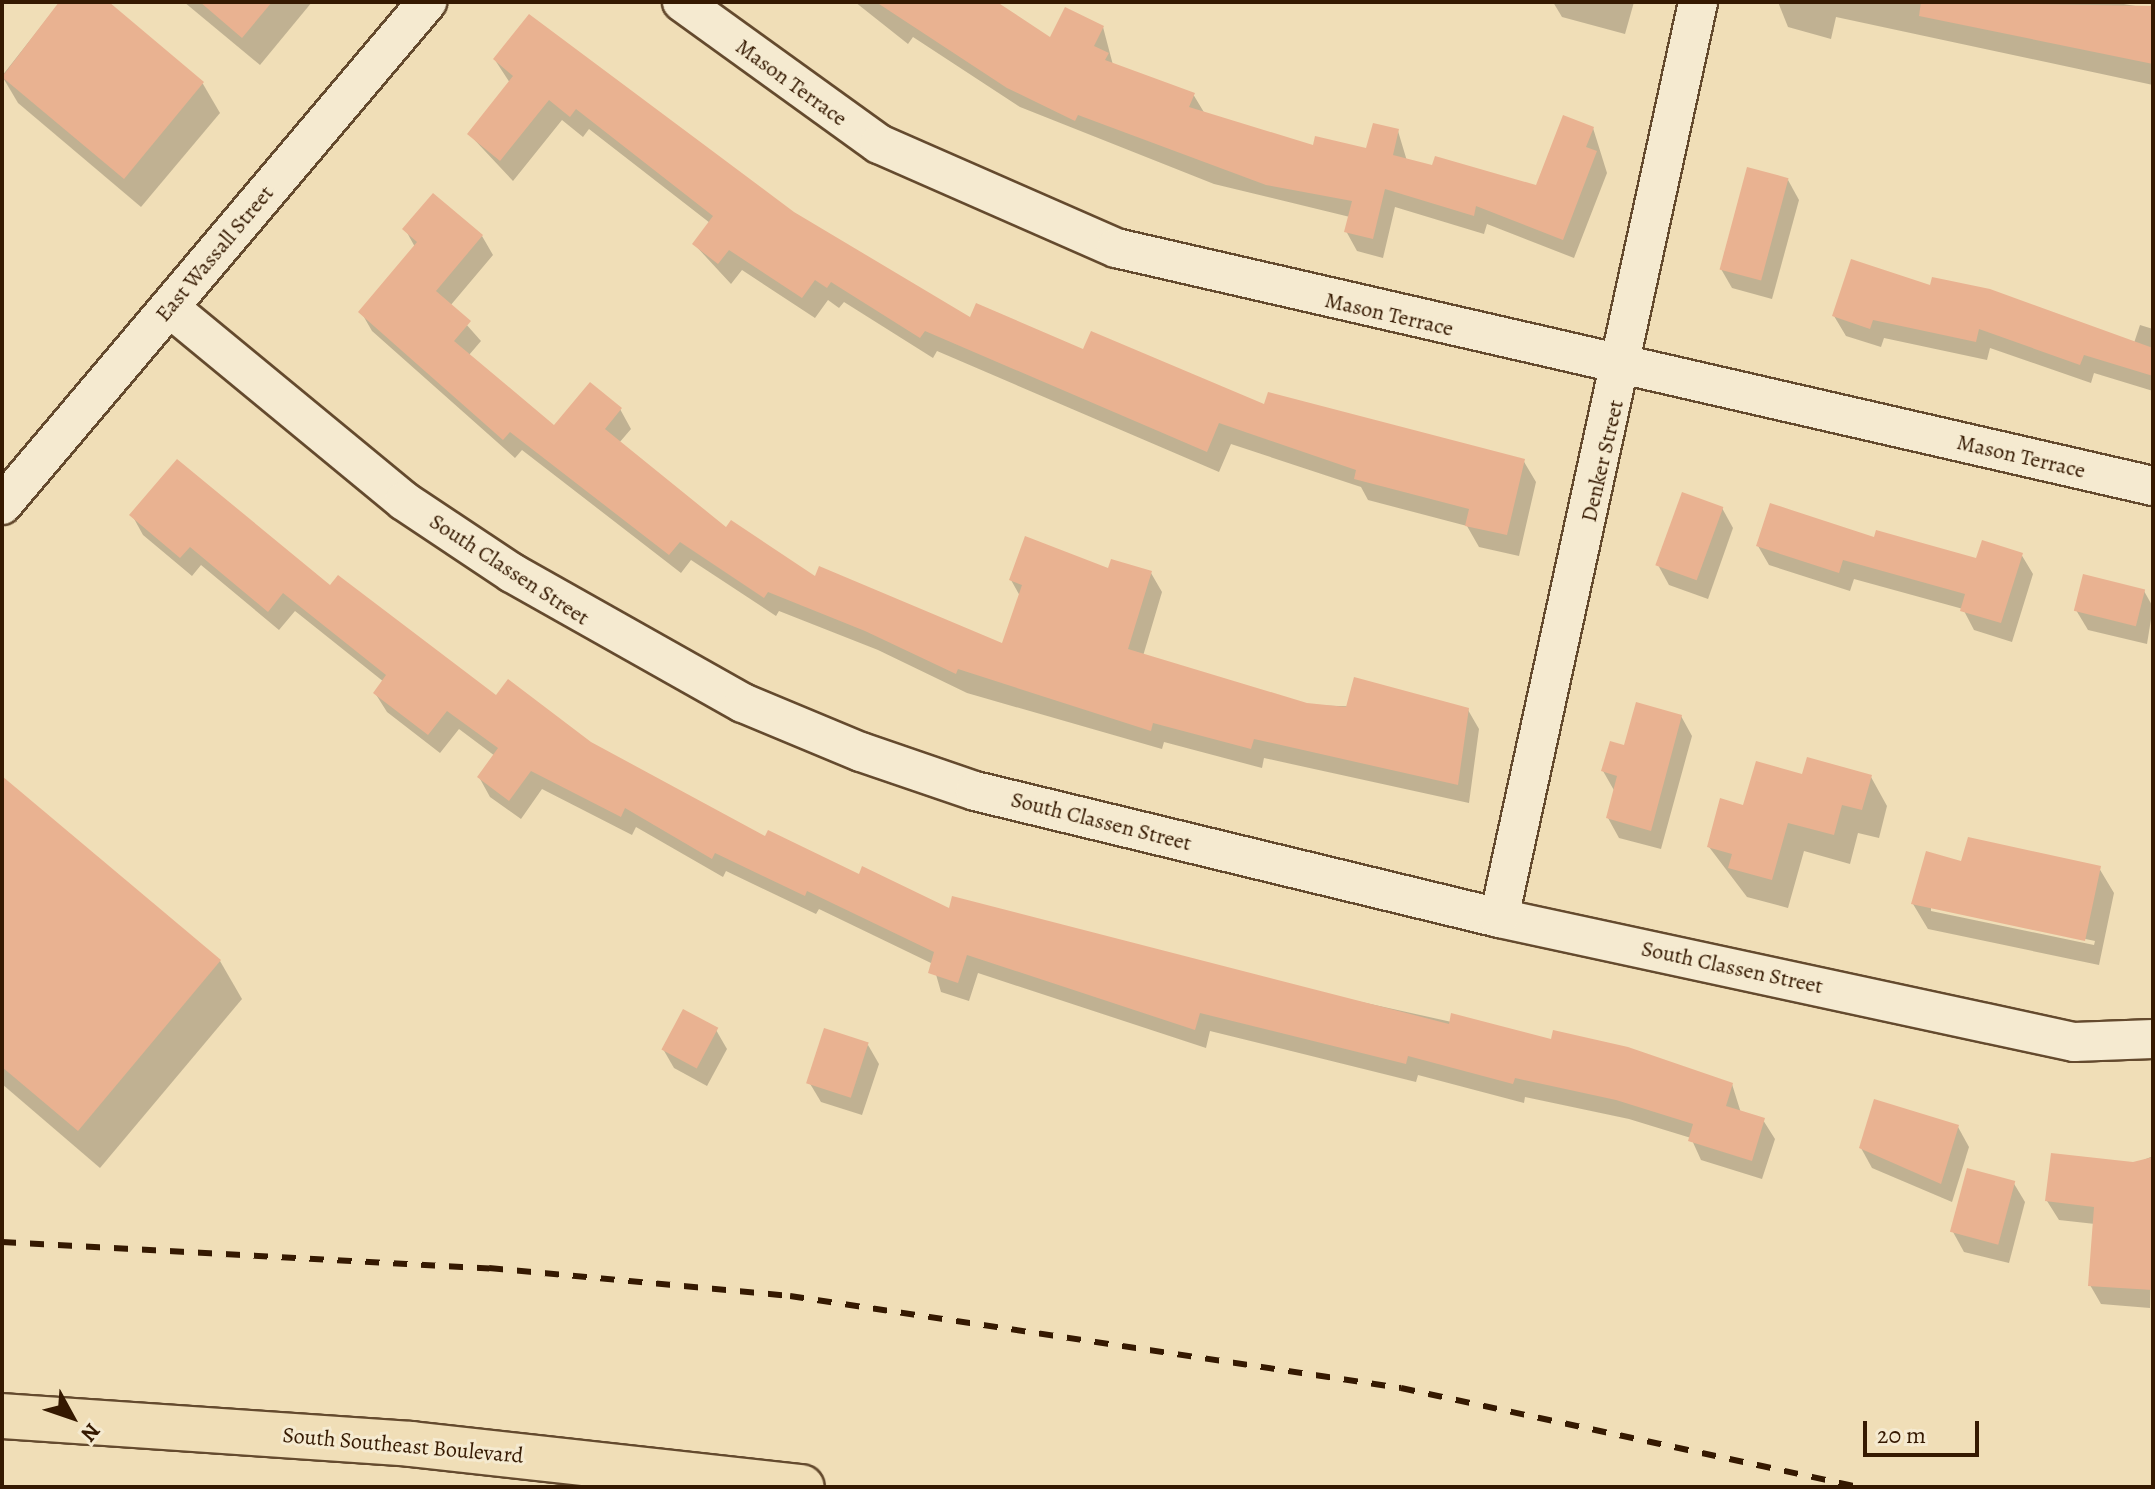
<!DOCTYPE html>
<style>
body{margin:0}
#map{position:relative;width:2155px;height:1489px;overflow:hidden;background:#f0deb7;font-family:Alegreya,serif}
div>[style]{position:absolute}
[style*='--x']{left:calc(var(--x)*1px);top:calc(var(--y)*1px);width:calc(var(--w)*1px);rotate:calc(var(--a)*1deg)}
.shadow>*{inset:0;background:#0003}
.building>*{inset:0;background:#e9b291;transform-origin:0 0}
.roads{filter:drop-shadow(2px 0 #644a2e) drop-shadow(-2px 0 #644a2e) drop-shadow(0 2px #644a2e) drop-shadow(0 -2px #644a2e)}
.street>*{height:38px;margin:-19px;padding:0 19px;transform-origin:19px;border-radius:19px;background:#f5ead0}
.primary>*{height:44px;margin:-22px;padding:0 22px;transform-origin:22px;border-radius:22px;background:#f0deb7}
.rail>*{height:6px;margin-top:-3px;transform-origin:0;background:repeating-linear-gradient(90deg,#351901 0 14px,transparent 0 28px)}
span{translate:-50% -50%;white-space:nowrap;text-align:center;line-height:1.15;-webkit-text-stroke:6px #f5ead0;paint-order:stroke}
.street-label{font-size:22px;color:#351901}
.frame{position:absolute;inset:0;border:4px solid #351901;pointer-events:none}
.north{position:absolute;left:32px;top:1377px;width:80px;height:80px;-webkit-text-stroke:6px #f5ead0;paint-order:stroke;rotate:130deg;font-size:22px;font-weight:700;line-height:32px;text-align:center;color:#351901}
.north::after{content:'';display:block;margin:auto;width:28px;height:36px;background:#351901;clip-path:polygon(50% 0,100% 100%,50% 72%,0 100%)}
.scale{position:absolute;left:1863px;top:1421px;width:116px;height:36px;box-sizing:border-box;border:4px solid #351901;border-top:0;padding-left:10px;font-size:24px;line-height:28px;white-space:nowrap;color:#351901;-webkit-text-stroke:6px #f5ead0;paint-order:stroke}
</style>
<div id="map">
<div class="shadow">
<div style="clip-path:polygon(60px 2px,105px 2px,203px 84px,220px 113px,141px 207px,18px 103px,2px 76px)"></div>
<div style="clip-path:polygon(184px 2px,312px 2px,260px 65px)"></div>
<div style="clip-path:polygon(855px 2px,993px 2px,1051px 40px,1103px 27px,1113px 65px,1193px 94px,1205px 114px,1314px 148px,1367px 151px,1398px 131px,1407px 161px,1537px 188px,1593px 128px,1607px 173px,1574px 258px,1487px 224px,1484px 234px,1395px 207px,1383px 258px,1357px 251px,1346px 231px,1350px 217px,1214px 184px,1020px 107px,913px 37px,908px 44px)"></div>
<div style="clip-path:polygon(1553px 2px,1634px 2px,1625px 34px,1562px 17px)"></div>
<div style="clip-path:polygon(1778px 2px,2112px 2px,2153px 9px,2153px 85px,1836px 17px,1831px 39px,1788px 27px)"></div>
<div style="clip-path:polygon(495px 60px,793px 213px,971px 320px,1265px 407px,1523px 460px,1536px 482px,1519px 556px,1479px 547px,1467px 526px,1368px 500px,1361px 487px,1231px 444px,1219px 472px,937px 351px,933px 358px,844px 302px,839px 308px,828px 300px,815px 318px,742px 270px,731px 284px,694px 244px,710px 223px,589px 129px,583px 137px,562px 120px,513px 181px,469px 134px,510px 83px)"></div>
<div style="clip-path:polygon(1788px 180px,1799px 200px,1772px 299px,1732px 288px,1721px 269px)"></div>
<div style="clip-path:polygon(405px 229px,482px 236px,493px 255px,450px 306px,481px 341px,469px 355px,555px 427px,620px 409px,631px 429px,619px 443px,727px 530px,816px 579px,1003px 646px,1020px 596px,1011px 580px,1151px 573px,1162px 592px,1143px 656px,1307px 705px,1468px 710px,1479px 729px,1469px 803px,1264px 758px,1262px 768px,1164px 742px,1162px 749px,967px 693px,878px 650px,779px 611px,776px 616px,691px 560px,681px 573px,522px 450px,515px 458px,372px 331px,361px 312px,415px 247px)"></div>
<div style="clip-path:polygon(1932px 288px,2134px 343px,2140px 325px,2153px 329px,2153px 391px,2094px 373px,2091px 383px,1990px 348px,1987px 360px,1884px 338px,1881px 347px,1846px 336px,1834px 316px)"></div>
<div style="clip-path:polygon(1722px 508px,1733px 528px,1708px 599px,1669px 585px,1658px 565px)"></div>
<div style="clip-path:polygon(132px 515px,330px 588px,496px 698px,766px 838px,950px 911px,1732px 1084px,1741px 1113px,1763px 1120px,1775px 1139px,1762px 1179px,1701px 1160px,1691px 1138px,1629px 1119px,1525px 1097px,1524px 1103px,1418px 1075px,1416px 1082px,1210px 1031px,1206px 1048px,978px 973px,969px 1001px,941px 992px,933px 964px,819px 909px,816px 914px,726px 871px,723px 877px,636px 827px,632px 835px,542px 789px,521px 819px,490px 797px,479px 777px,495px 756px,459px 729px,440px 753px,387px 712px,375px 693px,384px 682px,295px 611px,279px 630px,201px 565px,192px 576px,143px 535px)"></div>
<div style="clip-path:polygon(1875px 539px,1978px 561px,2021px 554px,2033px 574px,2012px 642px,1974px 630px,1963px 609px,1854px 579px,1850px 591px,1769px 565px,1758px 546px)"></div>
<div style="clip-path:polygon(2144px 591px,2153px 607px,2147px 644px,2088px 630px,2076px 610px)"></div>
<div style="clip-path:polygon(1681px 716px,1692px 736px,1661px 849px,1619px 838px,1608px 818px,1615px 792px,1603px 771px,1626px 748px)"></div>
<div style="clip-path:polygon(1803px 776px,1871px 777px,1887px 806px,1879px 838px,1858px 833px,1850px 864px,1804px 851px,1788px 908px,1747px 897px,1709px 847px,1745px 807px)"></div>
<div style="clip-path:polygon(2px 779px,220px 961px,242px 999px,100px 1168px,2px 1084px)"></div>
<div style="clip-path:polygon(evenodd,1962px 864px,2099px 868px,2114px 893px,2099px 965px,1928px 929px,1913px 904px,1962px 864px,1931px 906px,2095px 941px,2094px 945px,1931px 911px,1931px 906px)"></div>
<div style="clip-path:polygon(716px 1030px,727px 1049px,707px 1086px,674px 1068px,663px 1049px)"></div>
<div style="clip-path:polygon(868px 1045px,879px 1064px,862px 1115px,821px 1102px,809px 1082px)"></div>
<div style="clip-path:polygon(1958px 1127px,1969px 1147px,1952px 1202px,1872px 1168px,1861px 1148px)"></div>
<div style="clip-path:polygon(2153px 1156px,2150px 1308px,2101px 1304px,2090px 1285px,2095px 1224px,2059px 1220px,2047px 1201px)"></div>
<div style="clip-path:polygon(2013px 1182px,2025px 1202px,2009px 1263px,1964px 1252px,1953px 1232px)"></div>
</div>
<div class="building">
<div style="clip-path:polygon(59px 2px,109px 2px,204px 82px,124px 179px,2px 77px)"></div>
<div style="clip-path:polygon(200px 2px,272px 2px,242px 38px)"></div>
<div style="clip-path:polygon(876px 2px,997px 2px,1050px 37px,1065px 7px,1104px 26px,1094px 46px,1109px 53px,1105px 60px,1195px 93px,1189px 107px,1313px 145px,1315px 136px,1366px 148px,1373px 123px,1399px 129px,1393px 155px,1432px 165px,1435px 156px,1536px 185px,1563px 115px,1594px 127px,1586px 147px,1597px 151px,1563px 240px,1476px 206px,1474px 216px,1385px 189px,1373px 239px,1344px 232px,1352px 201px,1266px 185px,1078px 115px,1075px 121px,1007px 88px)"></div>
<div style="clip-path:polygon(1921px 2px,2153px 6px,2153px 64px,1919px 16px)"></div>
<div style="clip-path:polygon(529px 14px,794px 212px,970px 317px,976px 303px,1083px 349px,1091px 331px,1264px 404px,1268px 392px,1525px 459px,1507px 535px,1465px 526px,1469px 509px,1354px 479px,1356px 470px,1219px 423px,1207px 452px,925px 331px,920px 338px,831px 282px,827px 288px,815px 280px,802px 298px,729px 250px,718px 264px,692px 244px,713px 216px,576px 109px,570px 117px,549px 100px,500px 161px,467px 134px,513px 76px,493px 59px)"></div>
<div style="left:1747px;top:167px;width:43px;height:106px;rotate:15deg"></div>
<div style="clip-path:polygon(433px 193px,483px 235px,436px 291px,471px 321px,454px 341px,554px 425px,590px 382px,622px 408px,605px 429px,726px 527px,731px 520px,815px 576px,819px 566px,1002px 643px,1022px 585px,1009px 580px,1025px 536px,1108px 568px,1111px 559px,1152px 571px,1128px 649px,1307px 703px,1346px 707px,1354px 677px,1469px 708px,1458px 785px,1254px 739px,1251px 749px,1153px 723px,1151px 731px,958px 669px,956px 674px,865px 631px,768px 592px,764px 598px,680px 542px,669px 555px,510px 432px,503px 440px,358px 312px,417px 242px,402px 229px)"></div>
<div style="clip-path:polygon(1851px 259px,1930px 285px,1932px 277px,1990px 289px,2153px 348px,2153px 376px,2084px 355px,2080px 365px,1979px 329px,1976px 342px,1873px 320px,1870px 329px,1832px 316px)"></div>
<div style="clip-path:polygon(177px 459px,330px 585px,338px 575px,496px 695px,508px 679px,591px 742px,765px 836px,768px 830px,859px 874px,862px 866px,949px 908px,952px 896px,1449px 1024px,1451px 1013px,1551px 1039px,1553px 1030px,1628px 1047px,1733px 1083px,1726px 1106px,1765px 1118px,1752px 1161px,1688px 1141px,1693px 1124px,1616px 1100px,1515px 1078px,1513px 1084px,1408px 1056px,1406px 1064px,1200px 1013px,1195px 1030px,967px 955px,958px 983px,928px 973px,934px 952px,807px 891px,805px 896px,715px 853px,712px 859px,625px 808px,621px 817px,531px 771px,509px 801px,477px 777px,498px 748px,447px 711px,428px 735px,373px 693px,386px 675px,283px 593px,268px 612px,190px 547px,180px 558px,129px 515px)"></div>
<div style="left:1682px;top:492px;width:44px;height:78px;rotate:20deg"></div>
<div style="clip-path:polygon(1770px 503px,1874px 537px,1876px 530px,1976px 558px,1982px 540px,2023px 553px,2001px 623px,1960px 611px,1965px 594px,1843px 560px,1839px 573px,1756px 546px)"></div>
<div style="left:2083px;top:574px;width:64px;height:38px;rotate:14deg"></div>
<div style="clip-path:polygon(1636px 702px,1682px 715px,1651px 831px,1606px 818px,1617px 776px,1601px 771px,1610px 741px,1624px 745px)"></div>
<div style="clip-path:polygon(1807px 757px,1872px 775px,1862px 810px,1842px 805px,1834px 835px,1788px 823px,1772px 880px,1728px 868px,1732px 854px,1707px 847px,1720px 798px,1743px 805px,1756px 761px,1802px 774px)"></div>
<div style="clip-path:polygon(2px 776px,221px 960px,78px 1131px,2px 1067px)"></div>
<div style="clip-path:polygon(1968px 837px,2101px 866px,2085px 941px,1911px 904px,1926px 851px,1961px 861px)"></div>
<div style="left:683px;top:1009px;width:40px;height:46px;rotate:28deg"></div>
<div style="left:824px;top:1028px;width:47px;height:58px;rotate:18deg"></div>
<div style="clip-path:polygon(1874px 1099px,1959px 1125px,1941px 1184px,1859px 1148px)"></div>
<div style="clip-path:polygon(2051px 1153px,2133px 1162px,2153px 1157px,2153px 1290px,2088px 1286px,2094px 1207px,2045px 1201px)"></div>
<div style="left:1967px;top:1168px;width:50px;height:66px;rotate:15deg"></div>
</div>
<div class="roads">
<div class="street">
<div style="--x:682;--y:2;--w:243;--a:35.8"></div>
<div style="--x:879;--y:144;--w:259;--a:23.7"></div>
<div style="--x:1116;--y:248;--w:1064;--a:12.93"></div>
<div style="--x:170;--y:308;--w:303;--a:39.5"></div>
<div style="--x:404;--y:501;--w:130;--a:33.7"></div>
<div style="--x:512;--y:573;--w:265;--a:29.4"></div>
<div style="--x:743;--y:703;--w:128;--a:22.6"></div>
<div style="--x:861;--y:752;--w:120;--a:18.9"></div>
<div style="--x:975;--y:791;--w:539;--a:13.62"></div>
<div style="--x:1499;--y:918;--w:588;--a:12.17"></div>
<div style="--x:2074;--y:1042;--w:79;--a:-2.2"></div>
<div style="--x:2;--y:505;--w:659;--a:-49.8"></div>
<div style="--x:1499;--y:918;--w:937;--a:-77.74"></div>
</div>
<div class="primary">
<div style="--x:2;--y:1416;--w:410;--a:3.9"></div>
<div style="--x:411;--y:1444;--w:393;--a:6.3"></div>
</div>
</div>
<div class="rail">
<div style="--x:2;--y:1242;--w:488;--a:3.1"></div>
<div style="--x:489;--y:1268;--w:302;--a:5.3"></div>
<div style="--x:790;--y:1296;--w:618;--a:8.56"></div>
<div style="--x:1401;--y:1388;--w:470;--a:12.2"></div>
</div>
<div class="street-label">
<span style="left:791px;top:83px;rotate:36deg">Mason Terrace</span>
<span style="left:215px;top:254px;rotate:-50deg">East Wassall Street</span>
<span style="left:1389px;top:315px;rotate:13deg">Mason Terrace</span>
<span style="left:2021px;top:457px;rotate:13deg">Mason Terrace</span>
<span style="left:1603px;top:461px;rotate:-77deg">Denker Street</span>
<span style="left:509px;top:570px;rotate:33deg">South Classen Street</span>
<span style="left:1101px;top:822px;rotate:14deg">South Classen Street</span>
<span style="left:1732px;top:968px;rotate:12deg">South Classen Street</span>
<span style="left:403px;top:1446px;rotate:5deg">South Southeast Boulevard</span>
</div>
<div class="frame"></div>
<div class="north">N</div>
<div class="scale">20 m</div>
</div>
